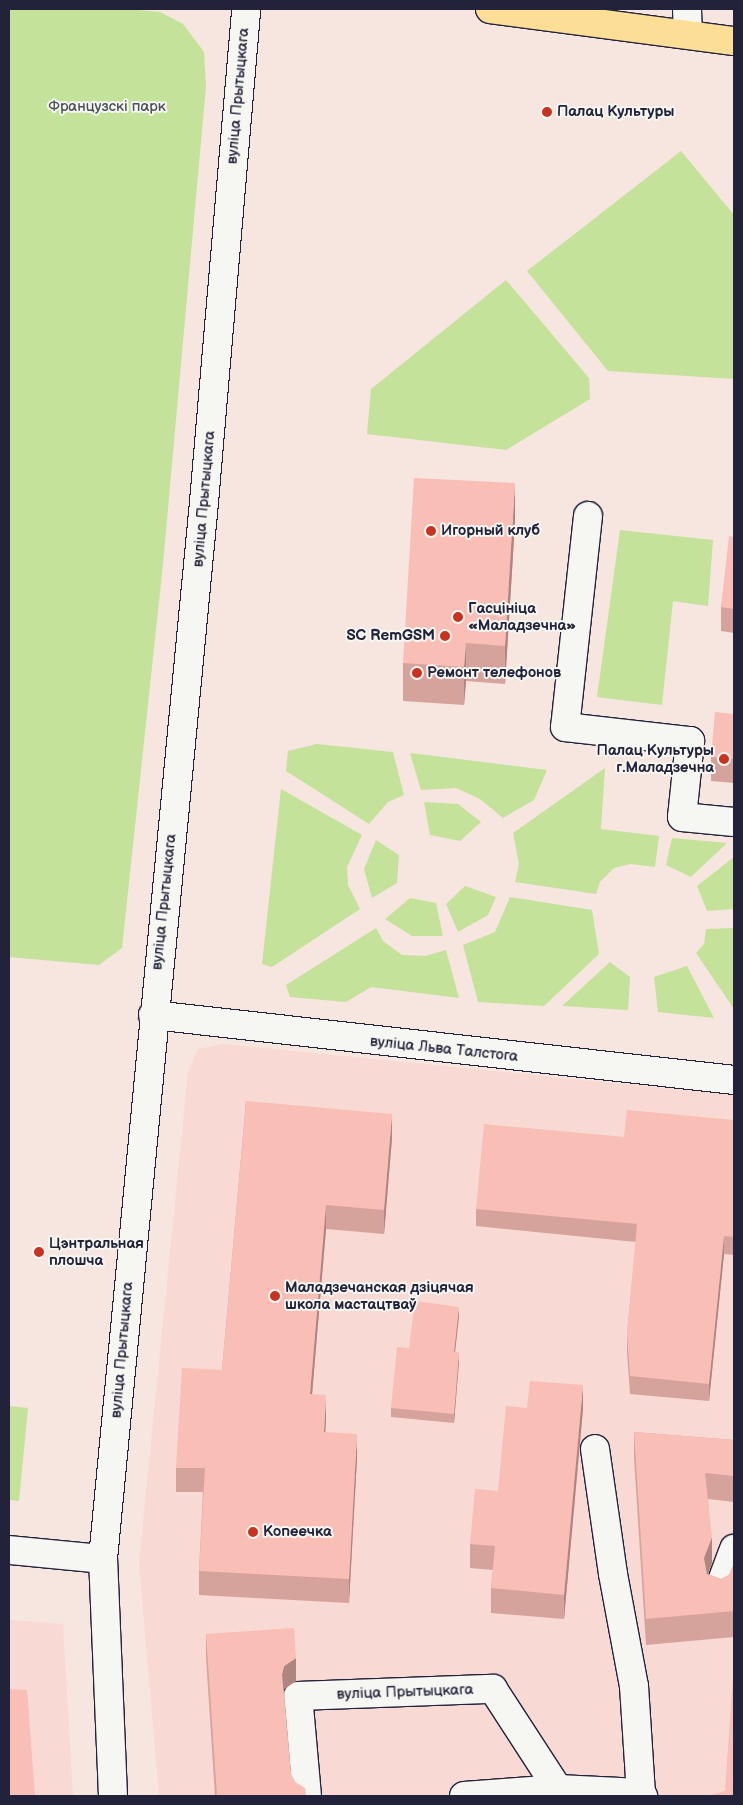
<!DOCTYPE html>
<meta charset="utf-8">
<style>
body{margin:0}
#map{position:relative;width:743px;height:1805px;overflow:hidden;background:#f7e5e0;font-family:"Balsamiq Sans",sans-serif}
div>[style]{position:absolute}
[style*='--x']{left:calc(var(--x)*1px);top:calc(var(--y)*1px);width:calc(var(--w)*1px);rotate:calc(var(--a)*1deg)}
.built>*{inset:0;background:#f8d9d3}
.green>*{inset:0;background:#c4e29a}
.roads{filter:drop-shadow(1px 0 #22223b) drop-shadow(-1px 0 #22223b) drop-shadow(0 1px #22223b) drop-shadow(0 -1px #22223b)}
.minor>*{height:28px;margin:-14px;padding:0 14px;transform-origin:14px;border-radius:14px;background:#f6f6f2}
.major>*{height:28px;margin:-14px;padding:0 14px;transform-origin:14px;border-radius:14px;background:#fdde96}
.wall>*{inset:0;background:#d6a39c}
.shaded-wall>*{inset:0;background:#ae857f}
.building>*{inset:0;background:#f9beb5}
.dots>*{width:14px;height:14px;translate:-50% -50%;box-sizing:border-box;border:2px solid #f6f6f2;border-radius:50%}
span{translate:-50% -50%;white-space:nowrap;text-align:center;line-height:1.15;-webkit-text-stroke:4px #f6f6f2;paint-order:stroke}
.street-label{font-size:15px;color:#22223b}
.park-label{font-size:15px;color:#4a5253}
.poi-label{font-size:15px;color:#22223b;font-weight:700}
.left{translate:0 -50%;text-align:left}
.right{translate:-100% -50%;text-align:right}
.frame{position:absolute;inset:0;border:10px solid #22223b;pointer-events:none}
</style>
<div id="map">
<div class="built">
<div style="clip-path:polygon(224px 1044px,734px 1095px,734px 1796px,159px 1796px,139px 1563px,188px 1073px,198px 1049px)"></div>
<div style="clip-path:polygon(9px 1620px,63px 1624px,73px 1796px,9px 1796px)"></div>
</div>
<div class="green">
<div style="clip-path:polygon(9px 9px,129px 9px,160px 12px,183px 24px,204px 52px,206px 86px,163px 564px,122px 948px,99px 965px,9px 957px)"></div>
<div style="clip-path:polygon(681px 151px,734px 215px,734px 379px,608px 371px,527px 271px)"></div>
<div style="clip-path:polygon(506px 280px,589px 378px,590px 399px,506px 450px,367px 434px,371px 389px)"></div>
<div style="clip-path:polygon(620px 530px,713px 540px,708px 606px,673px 601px,662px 705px,597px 697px)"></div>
<div style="clip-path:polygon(317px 744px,393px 752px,404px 795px,388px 802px,369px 824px,286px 771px,288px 751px)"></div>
<div style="clip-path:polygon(410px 753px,547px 770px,534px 800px,503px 818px,480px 799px,456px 788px,421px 790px)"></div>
<div style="clip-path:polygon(605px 768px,601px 829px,659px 836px,655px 867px,631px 864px,614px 868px,600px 882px,596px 894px,515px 882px,519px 864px,513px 833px)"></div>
<div style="clip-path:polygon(281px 789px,362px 835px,347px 867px,348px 885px,360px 909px,272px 967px,262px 964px)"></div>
<div style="clip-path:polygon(424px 802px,458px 804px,481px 822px,460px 841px,430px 835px)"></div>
<div style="clip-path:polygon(672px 838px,727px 843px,691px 877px,666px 865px)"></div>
<div style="clip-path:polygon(376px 840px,399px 855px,397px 883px,372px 898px,364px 869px)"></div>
<div style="clip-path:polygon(734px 857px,734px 909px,707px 911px,697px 886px)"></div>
<div style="clip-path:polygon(465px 886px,496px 897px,488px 915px,458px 932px,446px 904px)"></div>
<div style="clip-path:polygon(510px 897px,592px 910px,599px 954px,544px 1006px,478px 1002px,463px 945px,495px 932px)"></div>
<div style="clip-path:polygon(410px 898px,436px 903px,443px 936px,412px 936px,385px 919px)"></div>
<div style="clip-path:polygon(376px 928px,383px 941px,402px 955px,425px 956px,446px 950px,459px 998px,371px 987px,346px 1002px,290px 997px,286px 985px)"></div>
<div style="clip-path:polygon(734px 928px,734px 1009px,696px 953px,704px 944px,706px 929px)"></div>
<div style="clip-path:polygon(610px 962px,630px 977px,628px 1010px,562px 1006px)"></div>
<div style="clip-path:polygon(687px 966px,714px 1018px,658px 1012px,654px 977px)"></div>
<div style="clip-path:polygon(9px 1406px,28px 1408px,19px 1501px,9px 1500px)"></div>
</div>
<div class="roads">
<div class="minor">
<div style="--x:687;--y:9;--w:25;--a:88"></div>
<div style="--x:588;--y:516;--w:212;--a:96.2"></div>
<div style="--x:565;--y:727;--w:126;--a:6.4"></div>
<div style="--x:690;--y:741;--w:76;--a:96"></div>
<div style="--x:682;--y:817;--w:52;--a:5.5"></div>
<div style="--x:153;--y:1015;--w:585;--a:6.38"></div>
<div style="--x:595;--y:1449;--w:126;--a:81.8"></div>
<div style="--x:613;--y:1574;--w:114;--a:79.4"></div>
<div style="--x:634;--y:1686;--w:107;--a:86.3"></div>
<div style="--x:9;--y:1550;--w:94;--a:5.5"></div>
<div style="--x:719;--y:1589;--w:43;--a:-69.4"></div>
<div style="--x:113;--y:1796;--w:237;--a:-92.4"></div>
<div style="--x:103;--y:1559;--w:1062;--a:-84.54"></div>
<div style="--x:204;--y:502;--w:495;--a:-85.1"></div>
<div style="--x:307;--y:1796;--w:100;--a:-95.1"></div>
<div style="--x:298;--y:1696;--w:195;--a:-2.1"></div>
<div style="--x:493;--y:1689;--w:119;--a:57"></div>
<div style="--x:464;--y:1796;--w:94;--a:-4.3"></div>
<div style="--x:558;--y:1789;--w:83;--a:2.8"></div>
<div style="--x:641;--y:1793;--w:4;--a:56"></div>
</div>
<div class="major">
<div style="--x:490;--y:9;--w:246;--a:7.5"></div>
</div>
</div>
<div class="wall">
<div style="clip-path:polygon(515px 522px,505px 684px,466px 681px,464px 705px,403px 701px,403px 663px)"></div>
<div style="clip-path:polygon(734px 537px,734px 633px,721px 631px,721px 607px)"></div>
<div style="clip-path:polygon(734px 714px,734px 783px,711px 781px,711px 757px)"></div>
<div style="clip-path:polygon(246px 1101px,392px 1138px,384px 1234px,326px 1229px,312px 1395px,326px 1420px,325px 1432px,357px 1458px,349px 1603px,199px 1595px,199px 1571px,203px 1492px,176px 1492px,176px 1468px,222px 1370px)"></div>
<div style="clip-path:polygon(734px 1120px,734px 1255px,724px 1254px,709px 1401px,630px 1394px,627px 1352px,627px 1334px,636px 1242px,476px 1226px,476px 1209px,624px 1137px)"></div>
<div style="clip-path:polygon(459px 1316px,455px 1352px,459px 1361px,454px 1423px,391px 1417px,391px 1408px)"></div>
<div style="clip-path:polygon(527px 1408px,583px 1409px,564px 1619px,491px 1613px,491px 1588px,493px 1570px,470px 1568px,470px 1544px,498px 1491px)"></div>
<div style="clip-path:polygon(634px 1432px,734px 1440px,734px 1502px,708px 1499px,712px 1563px,708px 1574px,721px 1579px,729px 1575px,734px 1563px,734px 1637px,646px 1645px,634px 1458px)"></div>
<div style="clip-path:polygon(206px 1634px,296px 1681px,284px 1689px,284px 1690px,291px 1774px,295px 1782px,306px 1796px,215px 1796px,206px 1657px)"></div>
</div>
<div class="shaded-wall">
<div style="clip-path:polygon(515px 483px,515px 522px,505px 684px,505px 646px)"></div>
<div style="clip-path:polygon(466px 643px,466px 681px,464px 705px,464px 667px)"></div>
<div style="clip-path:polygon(392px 1114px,392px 1138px,384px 1234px,384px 1210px)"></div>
<div style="clip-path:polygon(326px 1205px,326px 1229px,310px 1418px,310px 1394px)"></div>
<div style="clip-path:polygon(724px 1236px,724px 1254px,709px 1401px,709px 1384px)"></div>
<div style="clip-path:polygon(459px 1307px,459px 1316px,454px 1361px,454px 1352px)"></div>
<div style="clip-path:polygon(459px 1352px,459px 1361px,454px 1423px,454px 1414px)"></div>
<div style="clip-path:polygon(583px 1385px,583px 1409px,564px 1619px,564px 1595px)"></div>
<div style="clip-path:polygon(326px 1395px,326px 1420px,324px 1456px,324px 1432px)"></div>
<div style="clip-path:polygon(357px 1434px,357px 1458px,349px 1603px,349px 1579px)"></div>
<div style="clip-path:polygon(712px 1537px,712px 1563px,704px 1584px,704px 1558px)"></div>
<div style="clip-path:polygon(296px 1658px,296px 1681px,284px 1689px,282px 1697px,282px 1674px,284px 1666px)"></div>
</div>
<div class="building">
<div style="clip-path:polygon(414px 478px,515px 483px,505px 646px,466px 643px,464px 667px,403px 663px)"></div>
<div style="clip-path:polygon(729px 536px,734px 537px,734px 609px,721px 607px)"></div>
<div style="clip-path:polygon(715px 712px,734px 714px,734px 759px,711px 757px)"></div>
<div style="clip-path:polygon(246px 1101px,392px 1114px,384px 1210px,326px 1205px,310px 1394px,326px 1395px,324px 1432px,357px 1434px,349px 1579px,199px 1571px,205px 1468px,176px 1468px,182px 1368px,222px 1370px)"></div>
<div style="clip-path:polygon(627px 1110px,734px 1120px,734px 1237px,724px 1236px,709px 1384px,630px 1376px,627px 1334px,637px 1224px,476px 1209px,484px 1124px,624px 1137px)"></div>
<div style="clip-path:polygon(415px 1301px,459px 1307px,454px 1352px,459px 1352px,454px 1414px,391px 1408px,397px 1347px,409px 1348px)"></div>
<div style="clip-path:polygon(530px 1381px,583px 1385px,564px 1595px,491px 1588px,495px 1546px,470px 1544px,475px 1489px,498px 1491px,506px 1406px,527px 1408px)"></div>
<div style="clip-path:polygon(634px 1432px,734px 1440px,734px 1476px,705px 1473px,712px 1537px,704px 1558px,707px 1574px,721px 1579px,729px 1575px,734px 1563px,734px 1611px,646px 1619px)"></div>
<div style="clip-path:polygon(294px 1628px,296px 1658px,284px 1666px,282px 1674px,291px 1774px,295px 1782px,305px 1788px,306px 1796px,217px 1796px,206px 1634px)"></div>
<div style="clip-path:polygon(734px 1662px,734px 1796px,708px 1796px,725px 1791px)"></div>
<div style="clip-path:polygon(9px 1689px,27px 1690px,35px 1796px,9px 1796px)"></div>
</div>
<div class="dots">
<div style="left:547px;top:112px;background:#c8321e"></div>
<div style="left:431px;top:531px;background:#c8321e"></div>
<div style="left:458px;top:617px;background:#c8321e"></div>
<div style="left:445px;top:636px;background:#c8321e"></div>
<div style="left:417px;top:673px;background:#c8321e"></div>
<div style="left:724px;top:759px;background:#c8321e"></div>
<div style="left:39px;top:1252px;background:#c8321e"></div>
<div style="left:275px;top:1296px;background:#c8321e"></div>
<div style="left:253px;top:1532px;background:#c8321e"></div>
</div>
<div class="street-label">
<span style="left:238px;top:96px;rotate:-85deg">вуліца Прытыцкага</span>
<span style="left:204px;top:499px;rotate:-85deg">вуліца Прытыцкага</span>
<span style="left:164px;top:902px;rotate:-84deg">вуліца Прытыцкага</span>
<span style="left:444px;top:1049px;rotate:6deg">вуліца Льва Талстога</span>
<span style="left:122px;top:1350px;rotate:-85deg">вуліца Прытыцкага</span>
<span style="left:405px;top:1692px;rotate:-2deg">вуліца Прытыцкага</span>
</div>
<div class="park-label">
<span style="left:107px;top:107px">Французскі парк</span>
</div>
<div class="poi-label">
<span class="left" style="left:557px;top:112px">Палац Культуры</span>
<span class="left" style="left:441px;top:531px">Игорный клуб</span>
<span class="left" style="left:468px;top:617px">Гасцініца<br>«Маладзечна»</span>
<span class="right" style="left:435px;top:636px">SC RemGSM</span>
<span class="left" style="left:427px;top:673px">Ремонт телефонов</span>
<span class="right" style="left:714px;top:759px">Палац Культуры<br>г.Маладзечна</span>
<span class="left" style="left:49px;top:1252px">Цэнтральная<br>плошча</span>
<span class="left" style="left:285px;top:1296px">Маладзечанская дзіцячая<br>школа мастацтваў</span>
<span class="left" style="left:263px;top:1532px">Копеечка</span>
</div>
<div class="frame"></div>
</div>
